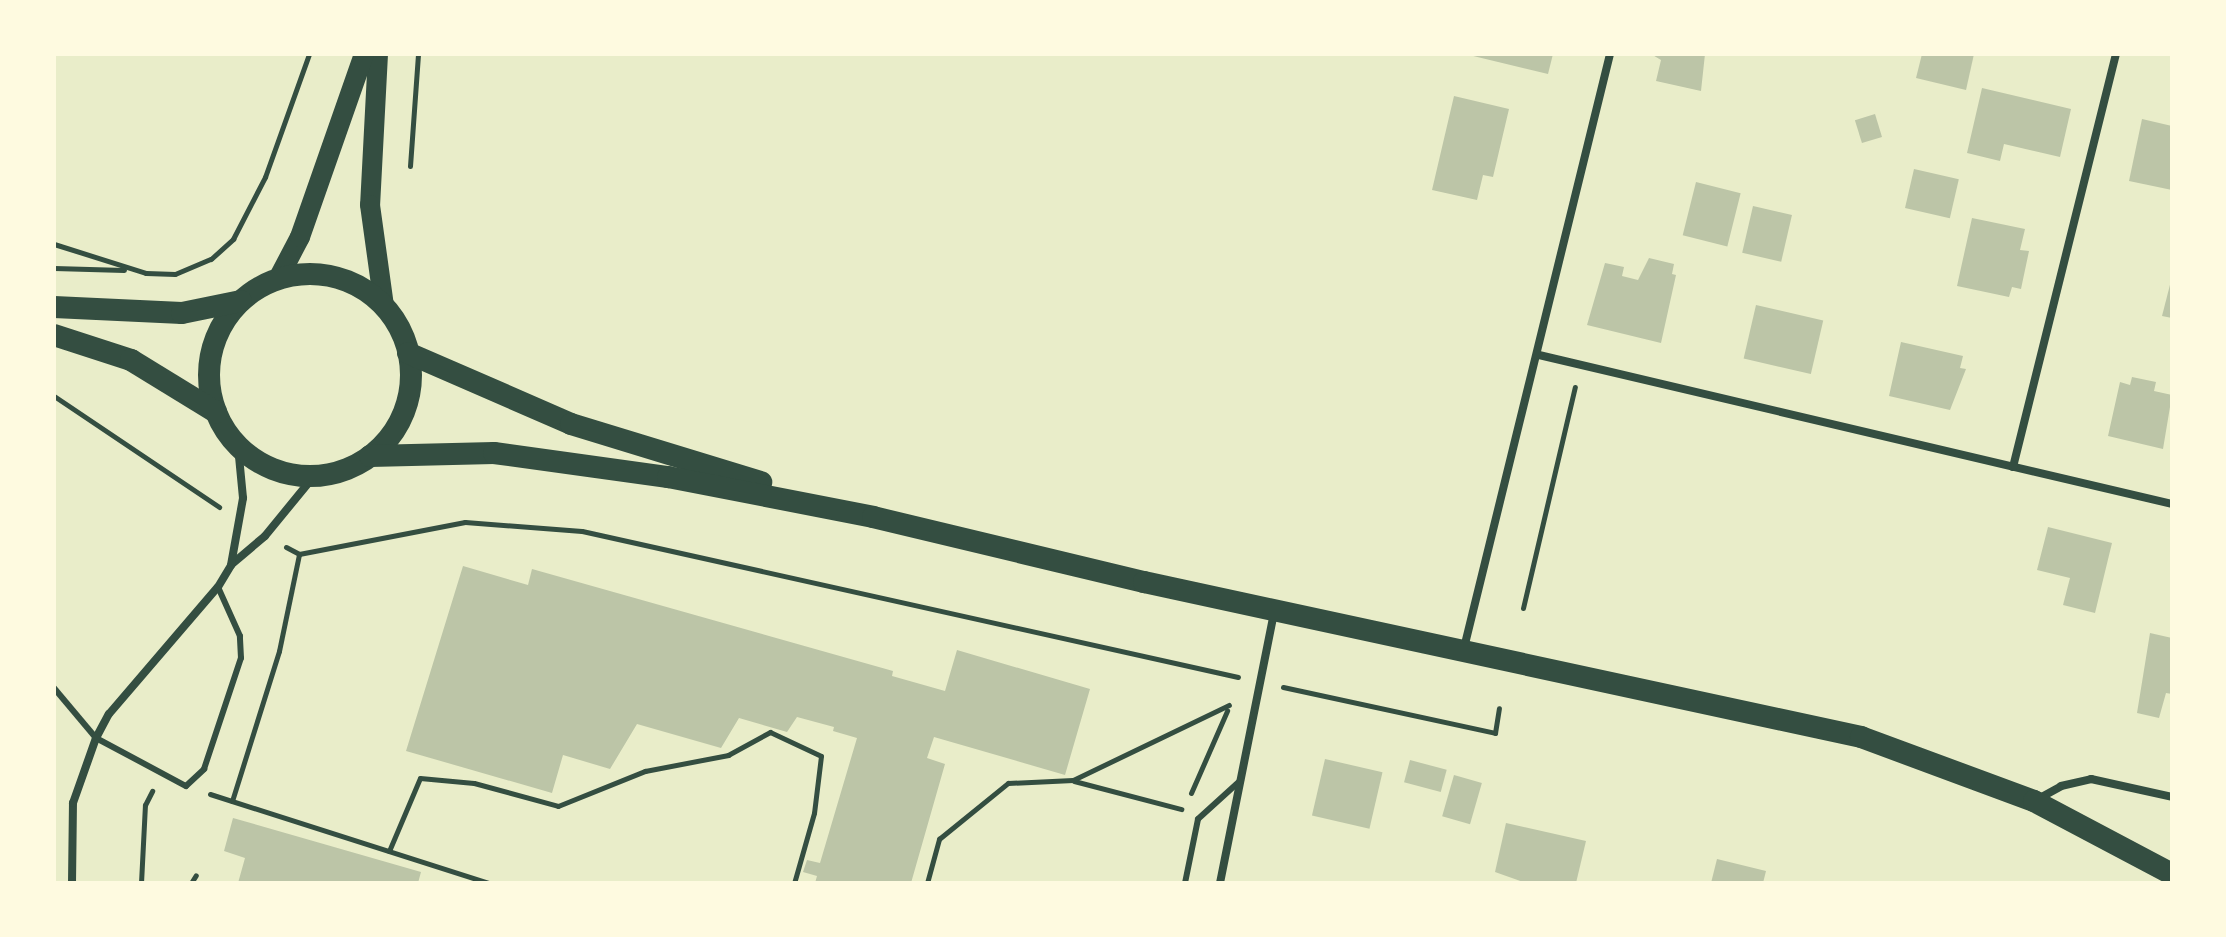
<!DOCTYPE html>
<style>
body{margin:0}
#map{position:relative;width:2226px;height:937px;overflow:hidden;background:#e9edc9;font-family:"Open Sans",sans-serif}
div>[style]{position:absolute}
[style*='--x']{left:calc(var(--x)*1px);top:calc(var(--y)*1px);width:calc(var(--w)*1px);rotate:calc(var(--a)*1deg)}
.building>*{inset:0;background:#bcc5a7;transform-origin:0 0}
.path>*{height:5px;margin:-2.5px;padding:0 2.5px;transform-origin:2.5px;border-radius:2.5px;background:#344e41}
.service>*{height:6px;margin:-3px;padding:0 3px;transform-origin:3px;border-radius:3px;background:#344e41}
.minor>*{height:8px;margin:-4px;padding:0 4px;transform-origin:4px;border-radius:4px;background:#344e41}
.primary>*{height:20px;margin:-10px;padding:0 10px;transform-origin:10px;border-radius:10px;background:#344e41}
.trunk>*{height:22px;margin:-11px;padding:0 11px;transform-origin:11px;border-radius:11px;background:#344e41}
.trunk>.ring{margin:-11px;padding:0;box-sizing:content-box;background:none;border:22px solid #344e41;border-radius:50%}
span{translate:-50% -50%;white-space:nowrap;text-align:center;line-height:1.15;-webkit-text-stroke:8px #fefae0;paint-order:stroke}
.frame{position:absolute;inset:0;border:56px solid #fefae0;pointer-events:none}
</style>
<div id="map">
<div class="building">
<div style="clip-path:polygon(1465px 54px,1553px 54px,1548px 74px)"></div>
<div style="clip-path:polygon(1651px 54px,1705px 54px,1701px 91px,1656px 81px,1661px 60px)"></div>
<div style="clip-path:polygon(1922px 54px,1974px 54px,1966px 90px,1916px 78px)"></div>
<div style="clip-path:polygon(1982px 88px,2071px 109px,2060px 157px,2004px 144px,2000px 161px,1967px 153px)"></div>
<div style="clip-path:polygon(1454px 96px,1509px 109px,1493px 177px,1483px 175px,1477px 200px,1432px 190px)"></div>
<div style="left:1875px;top:114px;width:24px;height:21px;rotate:73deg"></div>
<div style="clip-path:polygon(2142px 119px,2172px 126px,2172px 190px,2129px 181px)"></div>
<div style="left:1914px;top:169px;width:46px;height:40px;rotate:13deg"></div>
<div style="left:1696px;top:182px;width:46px;height:55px;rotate:14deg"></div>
<div style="left:1753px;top:206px;width:40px;height:48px;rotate:13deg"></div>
<div style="clip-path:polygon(1972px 218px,2025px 229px,2020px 250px,2029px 251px,2021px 289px,2012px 287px,2009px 297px,1957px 286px)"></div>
<div style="clip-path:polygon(1649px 258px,1674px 264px,1672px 274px,1676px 275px,1661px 343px,1587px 325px,1605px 263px,1624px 267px,1622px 276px,1638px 280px)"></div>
<div style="clip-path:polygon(2172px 277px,2172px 318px,2162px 316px)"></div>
<div style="left:1756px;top:305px;width:69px;height:55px;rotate:13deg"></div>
<div style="clip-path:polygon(1901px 342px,1963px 356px,1960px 368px,1966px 369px,1950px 410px,1889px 396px)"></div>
<div style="clip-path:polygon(2132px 377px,2156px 382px,2154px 391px,2172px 395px,2163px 449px,2108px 436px,2120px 382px,2130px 385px)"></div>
<div style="clip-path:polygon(2048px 527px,2112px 543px,2095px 613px,2063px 605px,2070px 578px,2037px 570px)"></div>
<div style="clip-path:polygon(463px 566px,528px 585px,532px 569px,893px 671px,892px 676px,945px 691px,957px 650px,1090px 689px,1065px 775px,934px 737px,927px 758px,945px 764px,911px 883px,815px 883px,817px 876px,803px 872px,807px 860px,820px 863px,857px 738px,833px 731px,834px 727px,797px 717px,787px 732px,739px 718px,721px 748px,637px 724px,610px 769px,563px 755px,552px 793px,406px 751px)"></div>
<div style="clip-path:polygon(2150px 633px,2172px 638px,2172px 694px,2166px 693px,2159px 718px,2137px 713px)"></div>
<div style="left:1325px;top:759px;width:59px;height:58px;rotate:13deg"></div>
<div style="left:1410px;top:760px;width:38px;height:23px;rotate:15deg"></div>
<div style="left:1454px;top:775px;width:29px;height:43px;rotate:16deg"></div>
<div style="clip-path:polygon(233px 818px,421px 872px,418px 883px,238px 883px,245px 858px,224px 851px)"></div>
<div style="clip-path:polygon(1506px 823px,1586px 841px,1576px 883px,1526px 883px,1495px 872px)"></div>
<div style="clip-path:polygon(1717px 859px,1766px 871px,1763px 883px,1711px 883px)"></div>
</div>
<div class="path">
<div style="--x:410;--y:166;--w:112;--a:-85.9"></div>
<div style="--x:54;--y:244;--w:96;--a:17.5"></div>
<div style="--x:146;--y:273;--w:29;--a:2"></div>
<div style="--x:175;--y:274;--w:39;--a:-23"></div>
<div style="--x:211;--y:259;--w:30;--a:-42"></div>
<div style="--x:233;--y:239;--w:70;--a:-62.7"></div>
<div style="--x:265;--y:177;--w:131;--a:-70.3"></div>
<div style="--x:54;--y:268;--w:70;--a:1.6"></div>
<div style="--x:54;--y:396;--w:199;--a:33.9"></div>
<div style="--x:286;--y:547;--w:15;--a:28"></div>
<div style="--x:299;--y:554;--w:169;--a:-10.9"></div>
<div style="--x:465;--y:522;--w:117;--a:4.4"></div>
<div style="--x:582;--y:531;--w:672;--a:12.55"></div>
<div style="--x:1523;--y:608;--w:227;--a:-76.8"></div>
<div style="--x:1283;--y:687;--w:217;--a:12.2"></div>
<div style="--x:1495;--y:733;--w:25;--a:-81"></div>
<div style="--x:1074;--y:781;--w:111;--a:14.7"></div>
<div style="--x:1191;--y:793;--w:90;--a:-66.3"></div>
<div style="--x:210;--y:794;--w:293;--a:17.7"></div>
<div style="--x:232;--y:801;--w:157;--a:-72.6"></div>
<div style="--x:279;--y:651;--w:99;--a:-78.3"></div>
<div style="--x:389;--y:851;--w:79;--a:-67"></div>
<div style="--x:420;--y:778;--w:54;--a:5.3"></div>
<div style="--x:474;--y:783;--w:87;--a:15.3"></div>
<div style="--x:558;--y:806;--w:94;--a:-21.9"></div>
<div style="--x:645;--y:771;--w:85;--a:-10.9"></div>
<div style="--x:728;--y:755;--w:48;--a:-28.7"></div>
<div style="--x:770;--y:732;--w:56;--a:25.2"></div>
<div style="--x:821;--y:756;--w:57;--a:97"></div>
<div style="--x:814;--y:813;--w:73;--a:105.9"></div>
<div style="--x:141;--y:883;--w:78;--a:-87.1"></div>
<div style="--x:145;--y:805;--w:16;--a:-63"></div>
<div style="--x:191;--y:883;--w:9;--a:-58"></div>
<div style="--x:927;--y:883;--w:46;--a:-74.7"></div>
<div style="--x:939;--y:839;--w:89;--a:-39.1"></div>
<div style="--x:1008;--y:783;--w:65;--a:-2.6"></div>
<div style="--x:1073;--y:780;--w:173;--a:-25.7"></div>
</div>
<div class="service">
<div style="--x:54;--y:688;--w:65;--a:50"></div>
<div style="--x:96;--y:738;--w:102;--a:28.1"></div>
<div style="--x:186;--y:786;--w:25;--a:-43"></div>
<div style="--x:204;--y:769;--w:117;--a:-71.6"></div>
<div style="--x:241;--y:658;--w:22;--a:-93"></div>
<div style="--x:240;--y:636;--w:54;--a:-114.2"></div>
<div style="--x:1185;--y:883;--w:65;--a:-78.5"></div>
<div style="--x:1198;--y:819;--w:58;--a:-42.2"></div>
</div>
<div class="minor">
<div style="--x:1539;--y:355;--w:650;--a:13.25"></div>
<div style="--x:2013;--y:467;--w:426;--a:-76"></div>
<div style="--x:232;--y:564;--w:43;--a:-40.3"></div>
<div style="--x:265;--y:536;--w:79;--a:-50.7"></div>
<div style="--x:1464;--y:648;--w:612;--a:-76.19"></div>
<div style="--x:2038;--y:799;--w:26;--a:-29"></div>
<div style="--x:2061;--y:786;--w:31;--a:-13"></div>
<div style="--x:2091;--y:779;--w:83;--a:12.5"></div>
<div style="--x:72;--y:883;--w:80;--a:-89.3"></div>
<div style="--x:73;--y:803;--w:69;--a:-70.5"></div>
<div style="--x:96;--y:738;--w:27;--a:-62"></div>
<div style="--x:109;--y:714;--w:167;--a:-49.4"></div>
<div style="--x:218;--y:587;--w:26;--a:-59"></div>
<div style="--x:231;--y:565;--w:68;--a:-79.8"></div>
<div style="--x:243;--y:498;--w:52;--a:-95.5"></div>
<div style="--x:1220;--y:883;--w:275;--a:-78.7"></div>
</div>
<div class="primary">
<div style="--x:378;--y:54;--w:151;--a:93"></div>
<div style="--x:370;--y:205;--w:102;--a:82.1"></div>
<div style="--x:278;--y:279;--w:47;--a:-62.4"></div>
<div style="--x:300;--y:237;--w:194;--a:-70.7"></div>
</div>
<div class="trunk">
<div class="ring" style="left:209px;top:274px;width:180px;height:180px"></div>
<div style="--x:54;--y:307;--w:128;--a:2.7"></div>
<div style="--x:182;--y:313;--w:60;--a:-11.5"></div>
<div style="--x:54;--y:335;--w:81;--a:18"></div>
<div style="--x:131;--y:360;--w:100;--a:31.5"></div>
<div style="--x:408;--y:353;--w:178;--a:23.5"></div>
<div style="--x:571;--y:424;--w:199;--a:17"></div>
<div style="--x:370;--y:456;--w:124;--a:-1.4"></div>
<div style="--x:494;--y:453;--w:176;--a:7.9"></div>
<div style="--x:668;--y:477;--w:209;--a:11"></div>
<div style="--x:873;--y:517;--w:279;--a:13.5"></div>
<div style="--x:1144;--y:582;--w:734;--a:12.2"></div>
<div style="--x:1861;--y:737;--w:184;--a:20.3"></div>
<div style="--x:2034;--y:801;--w:156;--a:27.9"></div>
</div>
<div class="frame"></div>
</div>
